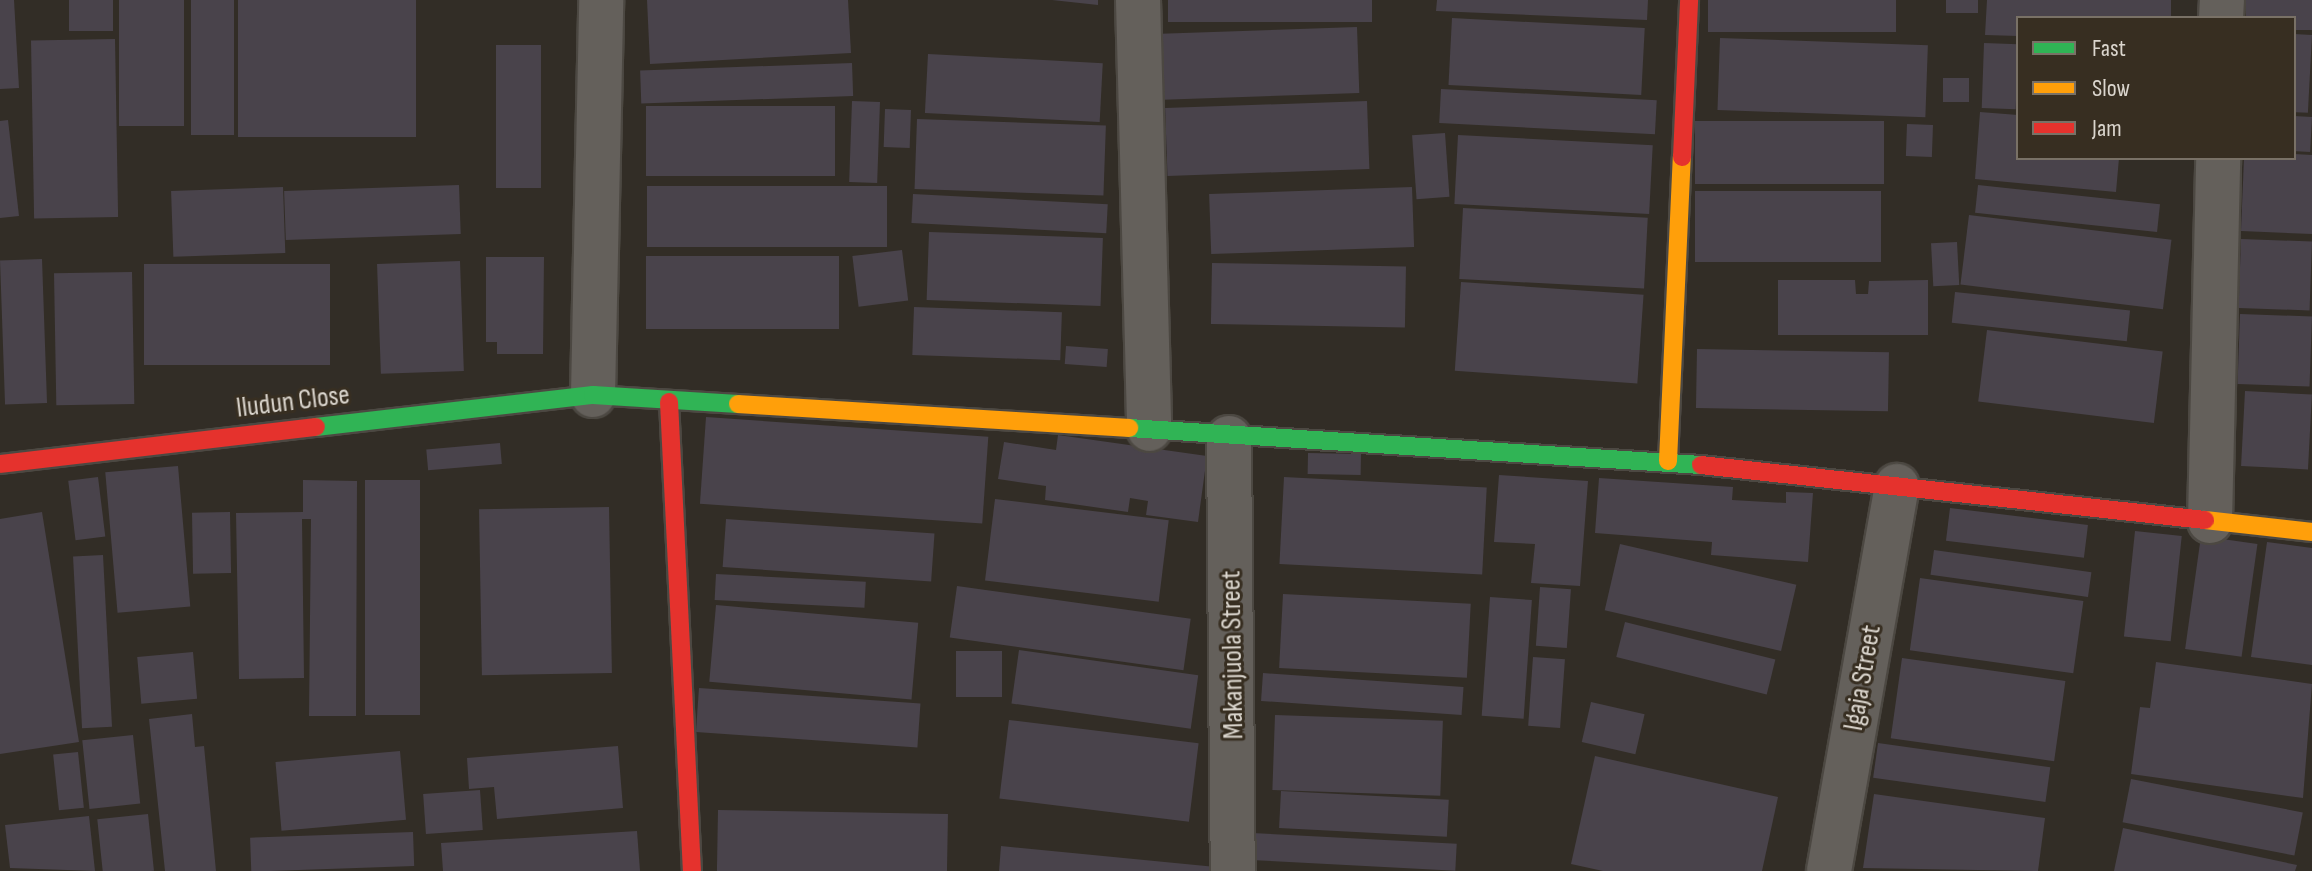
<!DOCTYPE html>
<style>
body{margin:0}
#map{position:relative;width:2312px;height:871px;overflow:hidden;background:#322d26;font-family:"Sofia Sans Condensed",sans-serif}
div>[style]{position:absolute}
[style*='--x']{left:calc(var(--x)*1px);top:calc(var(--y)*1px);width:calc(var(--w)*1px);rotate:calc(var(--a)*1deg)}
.building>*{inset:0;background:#49434b;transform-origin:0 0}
.roads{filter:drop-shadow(2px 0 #4c4842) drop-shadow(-2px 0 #4c4842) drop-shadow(0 2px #4c4842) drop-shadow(0 -2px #4c4842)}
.street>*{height:44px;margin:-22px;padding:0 22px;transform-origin:22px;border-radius:22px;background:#64605b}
.fast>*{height:18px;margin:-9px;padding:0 9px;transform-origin:9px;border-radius:9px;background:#30b455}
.slow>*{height:18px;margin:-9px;padding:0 9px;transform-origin:9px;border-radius:9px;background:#ff9f0a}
.jam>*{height:18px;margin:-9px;padding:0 9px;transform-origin:9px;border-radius:9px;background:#e5322d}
span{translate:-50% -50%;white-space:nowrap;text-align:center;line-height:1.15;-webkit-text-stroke:6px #372e21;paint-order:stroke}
.street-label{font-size:28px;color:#dbd6ce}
.legend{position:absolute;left:2016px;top:16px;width:280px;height:144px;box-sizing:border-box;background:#372e21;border:2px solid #797166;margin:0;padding:10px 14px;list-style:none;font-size:24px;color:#dbd6ce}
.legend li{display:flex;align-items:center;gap:16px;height:40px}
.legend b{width:40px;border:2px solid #797166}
</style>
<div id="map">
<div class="building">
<div style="clip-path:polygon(0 0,14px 0,19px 88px,0 89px)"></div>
<div style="left:69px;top:0;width:44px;height:31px"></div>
<div style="left:119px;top:0;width:65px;height:126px"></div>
<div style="left:191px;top:0;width:43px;height:135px"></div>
<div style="left:238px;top:0;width:178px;height:137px"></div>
<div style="clip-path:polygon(647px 0,848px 0,851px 53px,650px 64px)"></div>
<div style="clip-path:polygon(1052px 0,1098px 0,1098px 5px)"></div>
<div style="left:1168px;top:0;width:204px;height:22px"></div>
<div style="clip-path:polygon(1437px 0,1648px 0,1647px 20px,1436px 11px)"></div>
<div style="left:1708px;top:0;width:188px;height:32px"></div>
<div style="left:1946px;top:0;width:32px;height:13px"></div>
<div style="clip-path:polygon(1987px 0,2171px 0,2171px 18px,2018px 18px,2018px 36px,1985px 35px)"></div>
<div style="clip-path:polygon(2246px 0,2312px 0,2312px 30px,2294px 30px,2294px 18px,2246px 18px)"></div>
<div style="left:1452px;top:18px;width:193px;height:67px;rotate:3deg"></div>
<div style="left:1357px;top:27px;width:66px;height:196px;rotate:88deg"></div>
<div style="left:2294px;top:34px;width:18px;height:78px;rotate:3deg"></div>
<div style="left:1720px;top:38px;width:208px;height:72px;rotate:2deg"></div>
<div style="left:115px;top:39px;width:178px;height:84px;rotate:89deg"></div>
<div style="left:1984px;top:43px;width:34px;height:65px;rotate:2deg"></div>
<div style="left:496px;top:45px;width:45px;height:143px"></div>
<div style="left:928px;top:54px;width:175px;height:59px;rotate:3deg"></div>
<div style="left:852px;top:63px;width:33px;height:212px;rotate:88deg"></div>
<div style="left:1943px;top:78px;width:26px;height:24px"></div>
<div style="left:1441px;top:89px;width:216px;height:34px;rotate:3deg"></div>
<div style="left:852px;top:101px;width:28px;height:81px;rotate:2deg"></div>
<div style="left:1367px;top:101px;width:68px;height:202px;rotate:88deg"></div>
<div style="left:646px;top:106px;width:189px;height:70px"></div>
<div style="left:885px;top:109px;width:26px;height:38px;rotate:2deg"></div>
<div style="clip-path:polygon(1980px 112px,2018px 115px,2018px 158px,2119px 158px,2116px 192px,1975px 179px)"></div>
<div style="left:2294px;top:116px;width:18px;height:35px;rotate:3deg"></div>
<div style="left:917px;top:119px;width:189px;height:70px;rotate:2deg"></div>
<div style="clip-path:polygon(8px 120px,19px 216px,0 218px,0 121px)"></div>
<div style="left:1695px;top:121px;width:189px;height:63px"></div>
<div style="left:1907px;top:124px;width:26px;height:32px;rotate:2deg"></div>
<div style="left:1445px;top:133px;width:64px;height:33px;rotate:86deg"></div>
<div style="left:1458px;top:135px;width:195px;height:69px;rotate:3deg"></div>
<div style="clip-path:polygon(2294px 154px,2312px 155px,2312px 234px,2241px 231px,2244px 158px)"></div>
<div style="left:459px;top:185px;width:49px;height:175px;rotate:88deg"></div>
<div style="left:1978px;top:185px;width:183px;height:28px;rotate:6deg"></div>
<div style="left:647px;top:186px;width:240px;height:61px"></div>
<div style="left:283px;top:187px;width:66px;height:112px;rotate:88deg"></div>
<div style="left:1412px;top:187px;width:60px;height:203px;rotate:88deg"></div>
<div style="left:1695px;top:191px;width:186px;height:71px"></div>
<div style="left:913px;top:194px;width:195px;height:29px;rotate:3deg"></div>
<div style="left:1463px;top:208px;width:185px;height:71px;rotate:3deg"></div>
<div style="left:1969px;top:215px;width:204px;height:70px;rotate:7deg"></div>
<div style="left:929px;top:232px;width:174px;height:68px;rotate:2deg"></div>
<div style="left:2241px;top:239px;width:71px;height:69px;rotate:2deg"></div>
<div style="left:1957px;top:242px;width:43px;height:26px;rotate:87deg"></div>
<div style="left:902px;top:250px;width:51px;height:50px;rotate:83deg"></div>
<div style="left:839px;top:256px;width:73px;height:193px;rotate:90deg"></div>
<div style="clip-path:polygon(486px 257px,544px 257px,543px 354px,497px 354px,497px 342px,486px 342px)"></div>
<div style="left:42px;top:259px;width:144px;height:42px;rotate:88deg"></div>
<div style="left:460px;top:261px;width:110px;height:83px;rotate:88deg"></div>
<div style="left:1212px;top:263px;width:194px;height:61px;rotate:1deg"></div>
<div style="left:144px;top:264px;width:186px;height:101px"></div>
<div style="left:132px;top:272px;width:132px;height:78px;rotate:89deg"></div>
<div style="clip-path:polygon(1778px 280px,1855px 280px,1856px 294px,1868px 294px,1869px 281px,1928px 280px,1928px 335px,1778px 335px)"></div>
<div style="left:1461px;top:282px;width:183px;height:89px;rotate:4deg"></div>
<div style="left:1955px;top:292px;width:176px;height:31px;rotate:6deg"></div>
<div style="left:914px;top:307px;width:148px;height:48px;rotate:2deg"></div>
<div style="left:2240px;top:314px;width:72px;height:70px;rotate:2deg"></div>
<div style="left:1987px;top:330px;width:177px;height:72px;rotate:7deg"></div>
<div style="left:1066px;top:346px;width:42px;height:18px;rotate:4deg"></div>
<div style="left:1697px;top:349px;width:192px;height:59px;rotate:1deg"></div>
<div style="left:2245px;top:391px;width:67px;height:75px;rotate:3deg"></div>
<div style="left:706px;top:417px;width:283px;height:87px;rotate:4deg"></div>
<div style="clip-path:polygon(1058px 435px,1207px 456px,1198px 522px,1146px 515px,1148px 501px,1130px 498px,1128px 512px,1045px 500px,1046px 486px,998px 479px,1004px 442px,1056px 450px)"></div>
<div style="left:500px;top:443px;width:21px;height:74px;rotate:85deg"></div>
<div style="left:1308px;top:453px;width:53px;height:21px;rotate:1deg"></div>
<div style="left:178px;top:466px;width:141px;height:73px;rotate:85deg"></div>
<div style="clip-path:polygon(1499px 475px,1588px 481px,1580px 586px,1531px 583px,1535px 544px,1494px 542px)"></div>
<div style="left:98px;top:477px;width:60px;height:30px;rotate:83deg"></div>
<div style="left:1284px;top:477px;width:203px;height:87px;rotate:3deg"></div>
<div style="clip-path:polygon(1599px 478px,1733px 487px,1732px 500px,1786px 503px,1786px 492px,1813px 493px,1808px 562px,1711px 555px,1712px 542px,1595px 533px)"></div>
<div style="clip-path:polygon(303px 480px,357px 481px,356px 716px,309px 716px,311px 519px,302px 519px,304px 678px,239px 679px,236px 513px,303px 512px)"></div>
<div style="left:420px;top:480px;width:235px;height:55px;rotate:90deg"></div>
<div style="left:995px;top:499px;width:175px;height:82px;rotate:7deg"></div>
<div style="left:609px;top:507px;width:166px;height:130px;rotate:89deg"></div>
<div style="left:1950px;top:508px;width:139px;height:33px;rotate:7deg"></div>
<div style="clip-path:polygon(42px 512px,79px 742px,0 754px,0 519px)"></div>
<div style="left:230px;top:512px;width:61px;height:38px;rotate:89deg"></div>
<div style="left:726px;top:519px;width:209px;height:48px;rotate:4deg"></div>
<div style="left:2135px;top:531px;width:47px;height:106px;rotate:6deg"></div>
<div style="left:2201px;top:536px;width:57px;height:114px;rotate:8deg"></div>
<div style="clip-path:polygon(2267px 542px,2312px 548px,2312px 665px,2251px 657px)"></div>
<div style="left:1620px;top:544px;width:181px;height:68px;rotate:13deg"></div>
<div style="left:1934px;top:550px;width:159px;height:25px;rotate:8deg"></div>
<div style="left:103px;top:555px;width:172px;height:30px;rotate:87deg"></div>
<div style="left:716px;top:574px;width:150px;height:26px;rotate:3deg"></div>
<div style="left:1920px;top:578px;width:165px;height:73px;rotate:8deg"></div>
<div style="left:957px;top:586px;width:236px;height:52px;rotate:8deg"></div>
<div style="left:1540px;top:587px;width:31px;height:59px;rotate:4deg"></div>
<div style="left:1283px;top:594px;width:188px;height:74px;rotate:3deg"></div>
<div style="left:1490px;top:597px;width:42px;height:119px;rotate:4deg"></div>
<div style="left:716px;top:605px;width:203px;height:77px;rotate:5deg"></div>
<div style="left:1625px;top:622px;width:155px;height:36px;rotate:14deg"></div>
<div style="left:1019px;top:650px;width:181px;height:54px;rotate:8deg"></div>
<div style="left:956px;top:651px;width:46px;height:46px"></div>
<div style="left:193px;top:652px;width:47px;height:56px;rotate:85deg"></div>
<div style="left:1533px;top:657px;width:32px;height:69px;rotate:4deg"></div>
<div style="left:1902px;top:658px;width:165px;height:81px;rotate:8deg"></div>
<div style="clip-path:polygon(2156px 662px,2312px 684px,2303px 798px,2131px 774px,2140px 707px,2150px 708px)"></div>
<div style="left:1263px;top:673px;width:201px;height:28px;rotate:4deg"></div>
<div style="left:699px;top:688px;width:222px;height:44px;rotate:4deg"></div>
<div style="left:1591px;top:702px;width:55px;height:41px;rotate:13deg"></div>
<div style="clip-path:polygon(192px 714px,195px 747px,204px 746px,216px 871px,165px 871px,149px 719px)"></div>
<div style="left:1275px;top:715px;width:168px;height:75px;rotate:2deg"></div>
<div style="left:1009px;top:720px;width:191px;height:79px;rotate:7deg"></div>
<div style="left:133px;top:735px;width:69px;height:51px;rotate:84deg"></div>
<div style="left:1878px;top:743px;width:174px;height:35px;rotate:8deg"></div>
<div style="clip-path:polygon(618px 746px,623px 808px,497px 819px,494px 787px,469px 789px,467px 758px)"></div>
<div style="left:400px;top:751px;width:69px;height:125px;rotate:85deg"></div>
<div style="left:78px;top:752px;width:56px;height:25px;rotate:84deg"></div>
<div style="clip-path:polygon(1595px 756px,1778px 797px,1762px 871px,1603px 871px,1571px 864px)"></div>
<div style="left:2131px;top:779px;width:175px;height:44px;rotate:11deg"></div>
<div style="left:480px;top:790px;width:40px;height:57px;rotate:86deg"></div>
<div style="left:1281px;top:791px;width:168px;height:37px;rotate:3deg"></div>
<div style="clip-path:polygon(1874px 794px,2045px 818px,2038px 871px,1863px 868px)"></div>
<div style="left:718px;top:810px;width:230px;height:61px;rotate:1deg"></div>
<div style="left:148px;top:814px;width:57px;height:51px;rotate:84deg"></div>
<div style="clip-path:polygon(89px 816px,95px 871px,10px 868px,5px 825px)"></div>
<div style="clip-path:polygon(2123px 828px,2297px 865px,2295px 871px,2114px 871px)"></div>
<div style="clip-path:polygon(637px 831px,640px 871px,443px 871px,441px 843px)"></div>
<div style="left:413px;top:832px;width:34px;height:163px;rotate:88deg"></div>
<div style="left:1252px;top:833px;width:205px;height:27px;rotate:3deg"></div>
<div style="clip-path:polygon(1001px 846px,1216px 867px,1216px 871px,999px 871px)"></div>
</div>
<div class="roads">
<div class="street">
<div style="--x:1138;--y:0;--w:429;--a:88.5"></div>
<div style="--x:2221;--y:18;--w:18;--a:-87"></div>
<div style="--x:593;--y:395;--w:395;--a:-88.8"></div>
<div style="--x:1229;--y:438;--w:433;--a:89.5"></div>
<div style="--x:2210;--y:521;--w:363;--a:-88.7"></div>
<div style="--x:1829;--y:871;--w:391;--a:-80"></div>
</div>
<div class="fast">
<div style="--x:316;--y:427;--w:279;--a:-6.6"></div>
<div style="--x:593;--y:395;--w:145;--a:3.6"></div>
<div style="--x:1129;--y:428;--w:573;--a:3.7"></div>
</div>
<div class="slow">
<div style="--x:738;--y:404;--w:392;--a:3.5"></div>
<div style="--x:1668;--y:461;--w:304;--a:-87.4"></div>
<div style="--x:2205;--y:520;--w:108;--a:6.4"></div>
</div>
<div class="jam">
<div style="--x:1682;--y:157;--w:157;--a:-87.4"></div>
<div style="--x:669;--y:402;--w:470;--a:87.2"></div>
<div style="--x:0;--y:464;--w:318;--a:-6.7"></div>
<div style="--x:1701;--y:465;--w:507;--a:6.23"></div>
</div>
</div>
<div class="street-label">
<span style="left:293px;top:402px;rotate:-7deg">Iludun Close</span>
<span style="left:1233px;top:655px;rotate:-91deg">Makanjuola Street</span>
<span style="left:1863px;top:678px;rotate:-80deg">Igaja Street</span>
</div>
<ul class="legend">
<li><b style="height:10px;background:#30b455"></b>Fast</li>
<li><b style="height:10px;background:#ff9f0a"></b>Slow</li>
<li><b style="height:10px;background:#e5322d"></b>Jam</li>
</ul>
</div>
